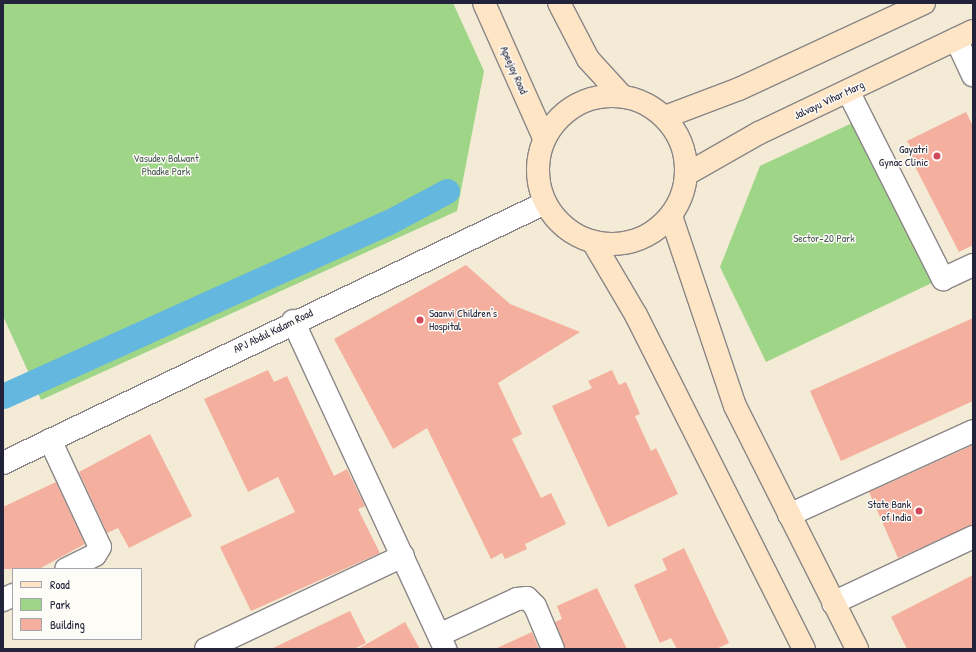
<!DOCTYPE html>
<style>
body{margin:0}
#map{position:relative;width:976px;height:652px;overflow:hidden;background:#f3ebd5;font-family:"Patrick Hand",sans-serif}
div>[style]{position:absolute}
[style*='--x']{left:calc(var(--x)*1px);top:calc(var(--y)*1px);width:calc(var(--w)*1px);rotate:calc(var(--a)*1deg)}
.green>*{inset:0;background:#9ed586}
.canal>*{height:25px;margin:-12.5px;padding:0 12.5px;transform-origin:12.5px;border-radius:12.5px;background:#64b8e0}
.building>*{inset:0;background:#f5af9e}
.roads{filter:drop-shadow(1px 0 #8a8688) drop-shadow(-1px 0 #8a8688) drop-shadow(0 1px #8a8688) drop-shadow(0 -1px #8a8688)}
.minor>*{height:22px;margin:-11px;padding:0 11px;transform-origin:11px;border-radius:11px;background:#fff}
.secondary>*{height:22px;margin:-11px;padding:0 11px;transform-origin:11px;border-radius:11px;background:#fde5c5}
.secondary>.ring{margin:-11px;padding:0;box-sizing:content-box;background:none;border:22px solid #fde5c5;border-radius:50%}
.dots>*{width:11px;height:11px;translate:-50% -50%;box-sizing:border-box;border:2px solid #fdfcf7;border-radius:50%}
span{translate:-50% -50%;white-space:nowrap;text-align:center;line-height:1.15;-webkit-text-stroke:3px #fdfcf7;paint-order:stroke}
.street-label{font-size:11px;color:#22223b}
.poi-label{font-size:11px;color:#22223b}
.right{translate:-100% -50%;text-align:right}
.left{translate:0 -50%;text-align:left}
.park-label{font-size:11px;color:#475852}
.frame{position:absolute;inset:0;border:4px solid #22223b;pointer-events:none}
.legend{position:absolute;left:12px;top:568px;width:130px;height:72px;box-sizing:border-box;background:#fdfcf7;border:1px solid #a5a5ac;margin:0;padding:5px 7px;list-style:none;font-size:12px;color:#22223b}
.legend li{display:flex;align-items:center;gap:8px;height:20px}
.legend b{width:20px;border:1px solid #a5a5ac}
</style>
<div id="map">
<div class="green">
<div style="clip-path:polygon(3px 3px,453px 3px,484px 71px,457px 211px,41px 400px,3px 316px)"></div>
<div style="clip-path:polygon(863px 118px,940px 279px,766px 362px,720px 267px,760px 166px)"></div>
</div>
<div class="canal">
<div style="--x:3;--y:396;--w:421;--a:-24.3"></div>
<div style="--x:387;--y:223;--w:68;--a:-28.1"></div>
</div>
<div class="building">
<div style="clip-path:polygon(966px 112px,973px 126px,973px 245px,959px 252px,907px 151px,912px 149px,907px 141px)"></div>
<div style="clip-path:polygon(466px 265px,510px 304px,580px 332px,498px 383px,522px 434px,512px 439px,541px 498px,551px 493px,566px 524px,525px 544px,527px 549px,505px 559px,502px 553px,491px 559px,427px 428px,393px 449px,334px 339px)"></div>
<div style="clip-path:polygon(973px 318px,973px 401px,841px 461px,810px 391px)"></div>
<div style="clip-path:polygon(268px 370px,274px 382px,287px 376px,334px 476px,347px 469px,365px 506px,358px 509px,380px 553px,251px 611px,220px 547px,295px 512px,278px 477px,248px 492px,204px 399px)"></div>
<div style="clip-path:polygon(612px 370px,619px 385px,626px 382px,640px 414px,635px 416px,651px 451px,656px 448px,678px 494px,608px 527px,552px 406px,592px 388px,588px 381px)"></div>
<div style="clip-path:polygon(150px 434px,192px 516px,129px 548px,118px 528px,107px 533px,79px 472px)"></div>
<div style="clip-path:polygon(973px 445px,973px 525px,898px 558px,869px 492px)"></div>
<div style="clip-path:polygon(56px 482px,85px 544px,39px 569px,3px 569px,3px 507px)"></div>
<div style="clip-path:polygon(684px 548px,729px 643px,716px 649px,677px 649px,671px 638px,660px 643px,634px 585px,667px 570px,662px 559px)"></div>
<div style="clip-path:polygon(973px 575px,973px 649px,907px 649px,891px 617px)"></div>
<div style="clip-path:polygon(597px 588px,627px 649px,565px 649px,555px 622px,562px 619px,557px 606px)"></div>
<div style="clip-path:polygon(350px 611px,366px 643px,354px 649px,271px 649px)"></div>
<div style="clip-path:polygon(405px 622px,420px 649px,358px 649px)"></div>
<div style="clip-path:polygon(532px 632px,539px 649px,495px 649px)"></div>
</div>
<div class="roads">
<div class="minor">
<div style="--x:956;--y:39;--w:40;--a:65"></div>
<div style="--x:848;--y:91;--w:211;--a:63.2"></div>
<div style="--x:943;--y:279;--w:33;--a:-25"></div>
<div style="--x:293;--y:321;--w:362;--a:65.1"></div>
<div style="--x:50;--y:440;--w:118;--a:65"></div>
<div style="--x:100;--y:547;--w:9;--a:122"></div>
<div style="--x:95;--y:555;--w:32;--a:154"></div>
<div style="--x:3;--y:463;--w:601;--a:-25.63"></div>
<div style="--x:789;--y:515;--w:202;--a:-24.5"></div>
<div style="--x:3;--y:600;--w:11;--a:-27"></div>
<div style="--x:833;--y:603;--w:155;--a:-25.2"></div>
<div style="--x:439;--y:635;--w:86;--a:-24.8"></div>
<div style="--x:517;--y:599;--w:10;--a:-6"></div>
<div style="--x:527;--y:598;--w:11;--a:45"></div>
<div style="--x:535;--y:606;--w:47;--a:67.3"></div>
<div style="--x:206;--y:649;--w:218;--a:-25.3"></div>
</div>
<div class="secondary">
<div style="--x:484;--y:3;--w:148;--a:66"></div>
<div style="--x:559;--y:3;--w:63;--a:62.6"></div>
<div style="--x:588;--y:59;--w:49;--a:47.5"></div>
<div class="ring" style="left:538px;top:96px;width:126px;height:126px"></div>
<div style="--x:665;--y:117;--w:79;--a:-20.7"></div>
<div style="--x:739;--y:89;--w:204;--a:-24.9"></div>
<div style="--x:687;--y:174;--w:83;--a:-29.7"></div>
<div style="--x:759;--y:133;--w:237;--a:-25.5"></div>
<div style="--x:671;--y:216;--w:200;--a:71.4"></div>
<div style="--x:735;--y:406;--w:272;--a:63.3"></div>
<div style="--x:593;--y:242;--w:85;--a:59.5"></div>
<div style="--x:636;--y:315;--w:374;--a:63.3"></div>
</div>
</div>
<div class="dots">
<div style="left:937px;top:156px;background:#d1495b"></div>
<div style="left:420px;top:320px;background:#d1495b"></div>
<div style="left:919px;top:511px;background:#d1495b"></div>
</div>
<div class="street-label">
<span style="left:514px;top:70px;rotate:66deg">Apeejay Road</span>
<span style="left:829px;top:100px;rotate:-25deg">Jalvayu Vihar Marg</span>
<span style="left:273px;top:331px;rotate:-26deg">APJ Abdul Kalam Road</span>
</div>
<div class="poi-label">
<span class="right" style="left:928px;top:156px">Gayatri<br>Gynac Clinic</span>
<span class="left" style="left:429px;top:320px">Saanvi Children's<br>Hospital</span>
<span class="right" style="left:911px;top:511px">State Bank<br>of India</span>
</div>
<div class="park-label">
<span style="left:166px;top:165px">Vasudev Balwant<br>Phadke Park</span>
<span style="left:824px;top:238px">Sector-20 Park</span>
</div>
<div class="frame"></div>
<ul class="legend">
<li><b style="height:5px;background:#fde5c5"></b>Road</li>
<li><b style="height:11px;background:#9ed586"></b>Park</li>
<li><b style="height:11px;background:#f5af9e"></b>Building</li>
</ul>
</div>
